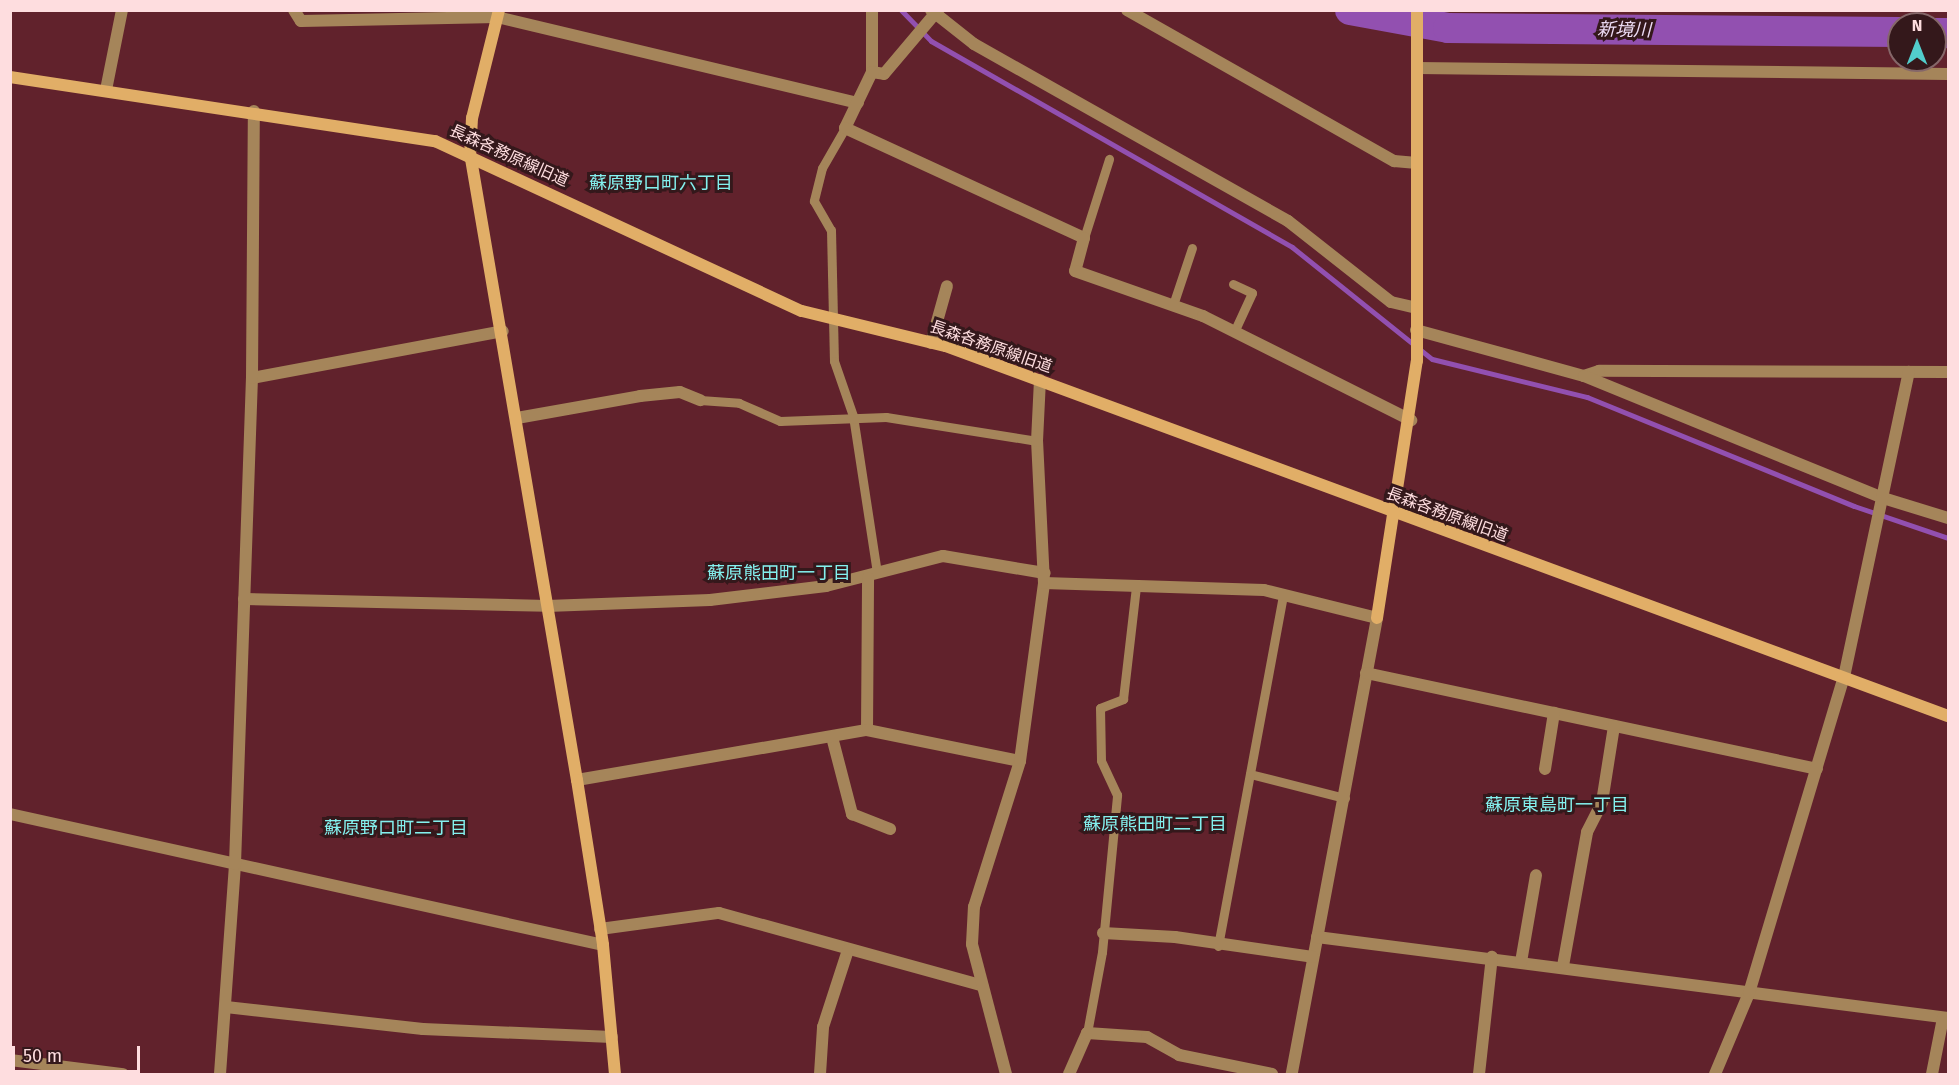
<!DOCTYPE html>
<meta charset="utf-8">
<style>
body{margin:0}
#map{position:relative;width:1959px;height:1085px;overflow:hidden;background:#61222c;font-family:"Fira Sans","Noto Sans JP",sans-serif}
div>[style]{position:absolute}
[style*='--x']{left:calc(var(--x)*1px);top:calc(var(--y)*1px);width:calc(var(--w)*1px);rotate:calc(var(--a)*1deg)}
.stream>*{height:5px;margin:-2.5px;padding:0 2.5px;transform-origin:2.5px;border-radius:2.5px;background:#9250b0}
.river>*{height:30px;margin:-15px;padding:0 15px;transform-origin:15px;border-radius:15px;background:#9250b0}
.lane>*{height:9px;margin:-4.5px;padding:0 4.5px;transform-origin:4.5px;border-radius:4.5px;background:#a5855a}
.street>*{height:12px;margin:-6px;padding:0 6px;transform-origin:6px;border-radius:6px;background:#a5855a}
.secondary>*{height:12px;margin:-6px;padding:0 6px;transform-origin:6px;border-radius:6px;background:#e1ae67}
span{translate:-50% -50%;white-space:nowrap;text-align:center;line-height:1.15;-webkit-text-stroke:6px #34181b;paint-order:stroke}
.street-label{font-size:16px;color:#fedddf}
.water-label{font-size:18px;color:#eeddf6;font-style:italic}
.neighbourhood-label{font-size:18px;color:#84f0ee}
.frame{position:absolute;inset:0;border:12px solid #fedddf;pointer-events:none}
.north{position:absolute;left:1887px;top:12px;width:60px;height:60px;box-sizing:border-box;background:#34181b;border:2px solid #856769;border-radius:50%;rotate:0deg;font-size:16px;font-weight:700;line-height:24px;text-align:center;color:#fedddf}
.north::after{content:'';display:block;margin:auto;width:21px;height:27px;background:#52cdcc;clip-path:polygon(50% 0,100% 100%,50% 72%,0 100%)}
.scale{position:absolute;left:12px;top:1046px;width:128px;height:27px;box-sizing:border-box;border:3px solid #fedddf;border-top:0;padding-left:8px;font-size:18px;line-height:21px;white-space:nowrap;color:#fedddf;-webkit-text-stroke:4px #34181b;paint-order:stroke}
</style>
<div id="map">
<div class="stream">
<div style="--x:901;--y:10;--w:43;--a:45.9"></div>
<div style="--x:931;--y:41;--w:416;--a:29.7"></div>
<div style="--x:1292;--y:247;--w:179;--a:38.7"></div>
<div style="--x:1432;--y:359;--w:160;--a:13.8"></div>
<div style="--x:1587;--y:397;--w:288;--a:22.2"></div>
<div style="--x:1854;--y:506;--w:99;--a:18.8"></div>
</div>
<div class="river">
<div style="--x:1350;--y:10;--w:100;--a:10.4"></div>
<div style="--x:1448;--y:28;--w:451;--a:0.5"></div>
<div style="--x:1935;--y:33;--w:13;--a:0"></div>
</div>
<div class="lane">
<div style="--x:845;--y:128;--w:46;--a:119.9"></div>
<div style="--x:822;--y:168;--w:34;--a:104"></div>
<div style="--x:814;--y:201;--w:34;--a:60"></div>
<div style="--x:831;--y:230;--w:131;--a:88.7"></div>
<div style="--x:834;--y:361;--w:58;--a:70.9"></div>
<div style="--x:853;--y:416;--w:159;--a:81.3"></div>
<div style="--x:1084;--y:238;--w:83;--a:-72.4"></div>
<div style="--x:1233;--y:284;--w:21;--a:25"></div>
<div style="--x:1252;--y:293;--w:43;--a:114.8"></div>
<div style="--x:1173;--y:305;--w:60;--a:-71.6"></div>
<div style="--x:700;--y:400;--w:39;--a:4"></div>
<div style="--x:739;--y:403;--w:45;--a:23.7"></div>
<div style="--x:780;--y:421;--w:106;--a:-2.2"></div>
<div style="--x:886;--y:417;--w:153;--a:9"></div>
<div style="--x:1250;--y:774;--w:98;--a:14.2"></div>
<div style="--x:1218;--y:946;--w:358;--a:-79.5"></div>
<div style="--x:1087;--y:1033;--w:82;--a:-79.5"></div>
<div style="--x:1102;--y:952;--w:158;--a:-84.5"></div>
<div style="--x:1117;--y:795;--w:38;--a:-115"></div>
<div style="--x:1101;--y:760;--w:52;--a:-91.1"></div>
<div style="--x:1100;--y:708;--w:25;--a:-21"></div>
<div style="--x:1123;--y:699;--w:114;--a:-83.4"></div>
</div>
<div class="street">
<div style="--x:294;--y:10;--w:13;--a:58"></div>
<div style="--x:301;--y:21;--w:196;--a:-1.2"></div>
<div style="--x:497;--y:17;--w:371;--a:13.4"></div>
<div style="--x:872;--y:10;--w:62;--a:90"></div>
<div style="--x:872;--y:72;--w:62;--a:115.7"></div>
<div style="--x:845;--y:128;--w:263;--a:24.7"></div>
<div style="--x:1084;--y:238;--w:34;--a:105"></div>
<div style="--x:1075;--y:271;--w:136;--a:19.4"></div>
<div style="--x:1203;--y:316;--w:233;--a:26.6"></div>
<div style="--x:931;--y:10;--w:55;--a:38.3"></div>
<div style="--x:974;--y:44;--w:360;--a:29.4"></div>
<div style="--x:1288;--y:221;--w:131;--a:38.2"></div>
<div style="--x:1391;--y:302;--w:26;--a:13"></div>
<div style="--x:1127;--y:10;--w:307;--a:29.5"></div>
<div style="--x:1394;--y:161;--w:23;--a:5"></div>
<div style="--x:1417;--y:68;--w:531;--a:0.65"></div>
<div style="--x:872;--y:72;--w:12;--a:9"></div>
<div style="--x:884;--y:74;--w:84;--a:-49.8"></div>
<div style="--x:106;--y:90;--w:82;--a:-78.7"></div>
<div style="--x:1416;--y:330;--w:174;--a:15.3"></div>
<div style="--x:931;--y:343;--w:59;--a:-74.3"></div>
<div style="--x:1948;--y:372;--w:349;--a:-179.8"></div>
<div style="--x:1599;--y:371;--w:16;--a:162"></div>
<div style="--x:1584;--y:376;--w:323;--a:22.2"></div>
<div style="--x:1883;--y:498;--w:68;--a:17.1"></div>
<div style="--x:252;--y:378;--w:255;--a:-10.6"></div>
<div style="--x:517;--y:418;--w:125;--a:-10.1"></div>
<div style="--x:640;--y:396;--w:40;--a:-5.7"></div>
<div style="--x:680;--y:392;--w:22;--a:22"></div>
<div style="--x:1044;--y:583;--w:220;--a:1.8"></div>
<div style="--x:1264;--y:590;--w:116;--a:13.9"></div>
<div style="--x:1377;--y:618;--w:464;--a:100.6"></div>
<div style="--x:244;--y:599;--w:303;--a:1.3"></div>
<div style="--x:547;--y:606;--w:163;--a:-2.1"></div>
<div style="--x:710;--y:600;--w:117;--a:-6.9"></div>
<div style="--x:826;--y:586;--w:121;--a:-14.4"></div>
<div style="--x:943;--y:556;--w:103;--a:9.5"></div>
<div style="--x:1366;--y:673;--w:461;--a:12"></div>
<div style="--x:867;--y:730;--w:152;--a:-89.6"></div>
<div style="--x:832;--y:737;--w:80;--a:75.4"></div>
<div style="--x:852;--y:814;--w:41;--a:21.5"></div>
<div style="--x:1545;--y:769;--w:57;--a:-80.9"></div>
<div style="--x:577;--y:780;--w:294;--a:-9.8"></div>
<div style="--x:867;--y:730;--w:156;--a:11.5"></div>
<div style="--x:10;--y:814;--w:607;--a:12.46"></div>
<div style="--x:600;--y:929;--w:120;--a:-7.7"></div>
<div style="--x:719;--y:913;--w:272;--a:15.4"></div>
<div style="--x:1103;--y:933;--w:72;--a:3.2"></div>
<div style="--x:1175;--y:937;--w:139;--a:8.2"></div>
<div style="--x:1317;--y:937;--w:636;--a:7.31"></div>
<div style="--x:1521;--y:962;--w:88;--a:-80.2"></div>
<div style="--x:1563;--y:966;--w:136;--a:-79.8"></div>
<div style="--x:1587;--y:832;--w:34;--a:-63"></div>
<div style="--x:1602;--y:802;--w:77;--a:-81"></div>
<div style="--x:226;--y:1007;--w:198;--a:6.4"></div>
<div style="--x:423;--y:1029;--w:189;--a:2.4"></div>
<div style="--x:10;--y:1060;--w:114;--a:7.1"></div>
<div style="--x:220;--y:1074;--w:211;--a:-85.9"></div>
<div style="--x:235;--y:864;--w:486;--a:-88"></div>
<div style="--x:252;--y:378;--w:267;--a:-89.6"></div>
<div style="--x:820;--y:1074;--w:47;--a:-86.3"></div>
<div style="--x:823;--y:1027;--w:81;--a:-72"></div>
<div style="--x:1006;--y:1074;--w:134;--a:-104.7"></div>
<div style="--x:972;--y:944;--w:37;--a:-87"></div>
<div style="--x:974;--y:907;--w:153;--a:-72.5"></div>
<div style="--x:1020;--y:761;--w:180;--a:-82.3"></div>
<div style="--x:1044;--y:583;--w:142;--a:-92.8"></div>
<div style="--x:1037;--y:441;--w:61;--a:-87.2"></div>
<div style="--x:1069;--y:1074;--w:45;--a:-66.3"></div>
<div style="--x:1087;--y:1033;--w:60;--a:3.8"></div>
<div style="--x:1147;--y:1037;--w:37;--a:29"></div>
<div style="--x:1179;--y:1055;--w:95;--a:11.5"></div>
<div style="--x:1479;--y:1074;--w:118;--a:-83.7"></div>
<div style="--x:1715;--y:1074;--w:88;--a:-67.2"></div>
<div style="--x:1749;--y:993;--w:330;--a:-73.3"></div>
<div style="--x:1844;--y:677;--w:312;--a:-78"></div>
<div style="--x:1932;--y:1074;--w:57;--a:-78.9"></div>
</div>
<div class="secondary">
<div style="--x:499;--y:10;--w:111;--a:104"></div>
<div style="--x:472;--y:118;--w:35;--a:93"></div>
<div style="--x:470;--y:153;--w:636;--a:80.32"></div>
<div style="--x:577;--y:780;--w:167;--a:81"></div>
<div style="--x:603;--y:945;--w:130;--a:84.7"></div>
<div style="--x:10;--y:77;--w:430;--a:8.6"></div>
<div style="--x:435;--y:141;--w:404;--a:24.9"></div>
<div style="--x:802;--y:311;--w:148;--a:13.7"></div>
<div style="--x:946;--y:346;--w:1068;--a:20.27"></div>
<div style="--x:1377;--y:618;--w:260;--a:-81.2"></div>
<div style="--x:1417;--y:361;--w:351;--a:-90"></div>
</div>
<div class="street-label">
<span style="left:509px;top:156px;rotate:24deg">長森各務原線旧道</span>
<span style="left:991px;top:347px;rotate:19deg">長森各務原線旧道</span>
<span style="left:1447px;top:515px;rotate:20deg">長森各務原線旧道</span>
</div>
<div class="water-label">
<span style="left:1624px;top:30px;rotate:1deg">新境川</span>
</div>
<div class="neighbourhood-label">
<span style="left:661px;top:183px">蘇原野口町六丁目</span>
<span style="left:779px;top:573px">蘇原熊田町一丁目</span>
<span style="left:1557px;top:805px">蘇原東島町一丁目</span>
<span style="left:1155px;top:824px">蘇原熊田町二丁目</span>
<span style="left:396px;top:828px">蘇原野口町二丁目</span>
</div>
<div class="frame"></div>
<div class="north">N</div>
<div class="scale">50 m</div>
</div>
